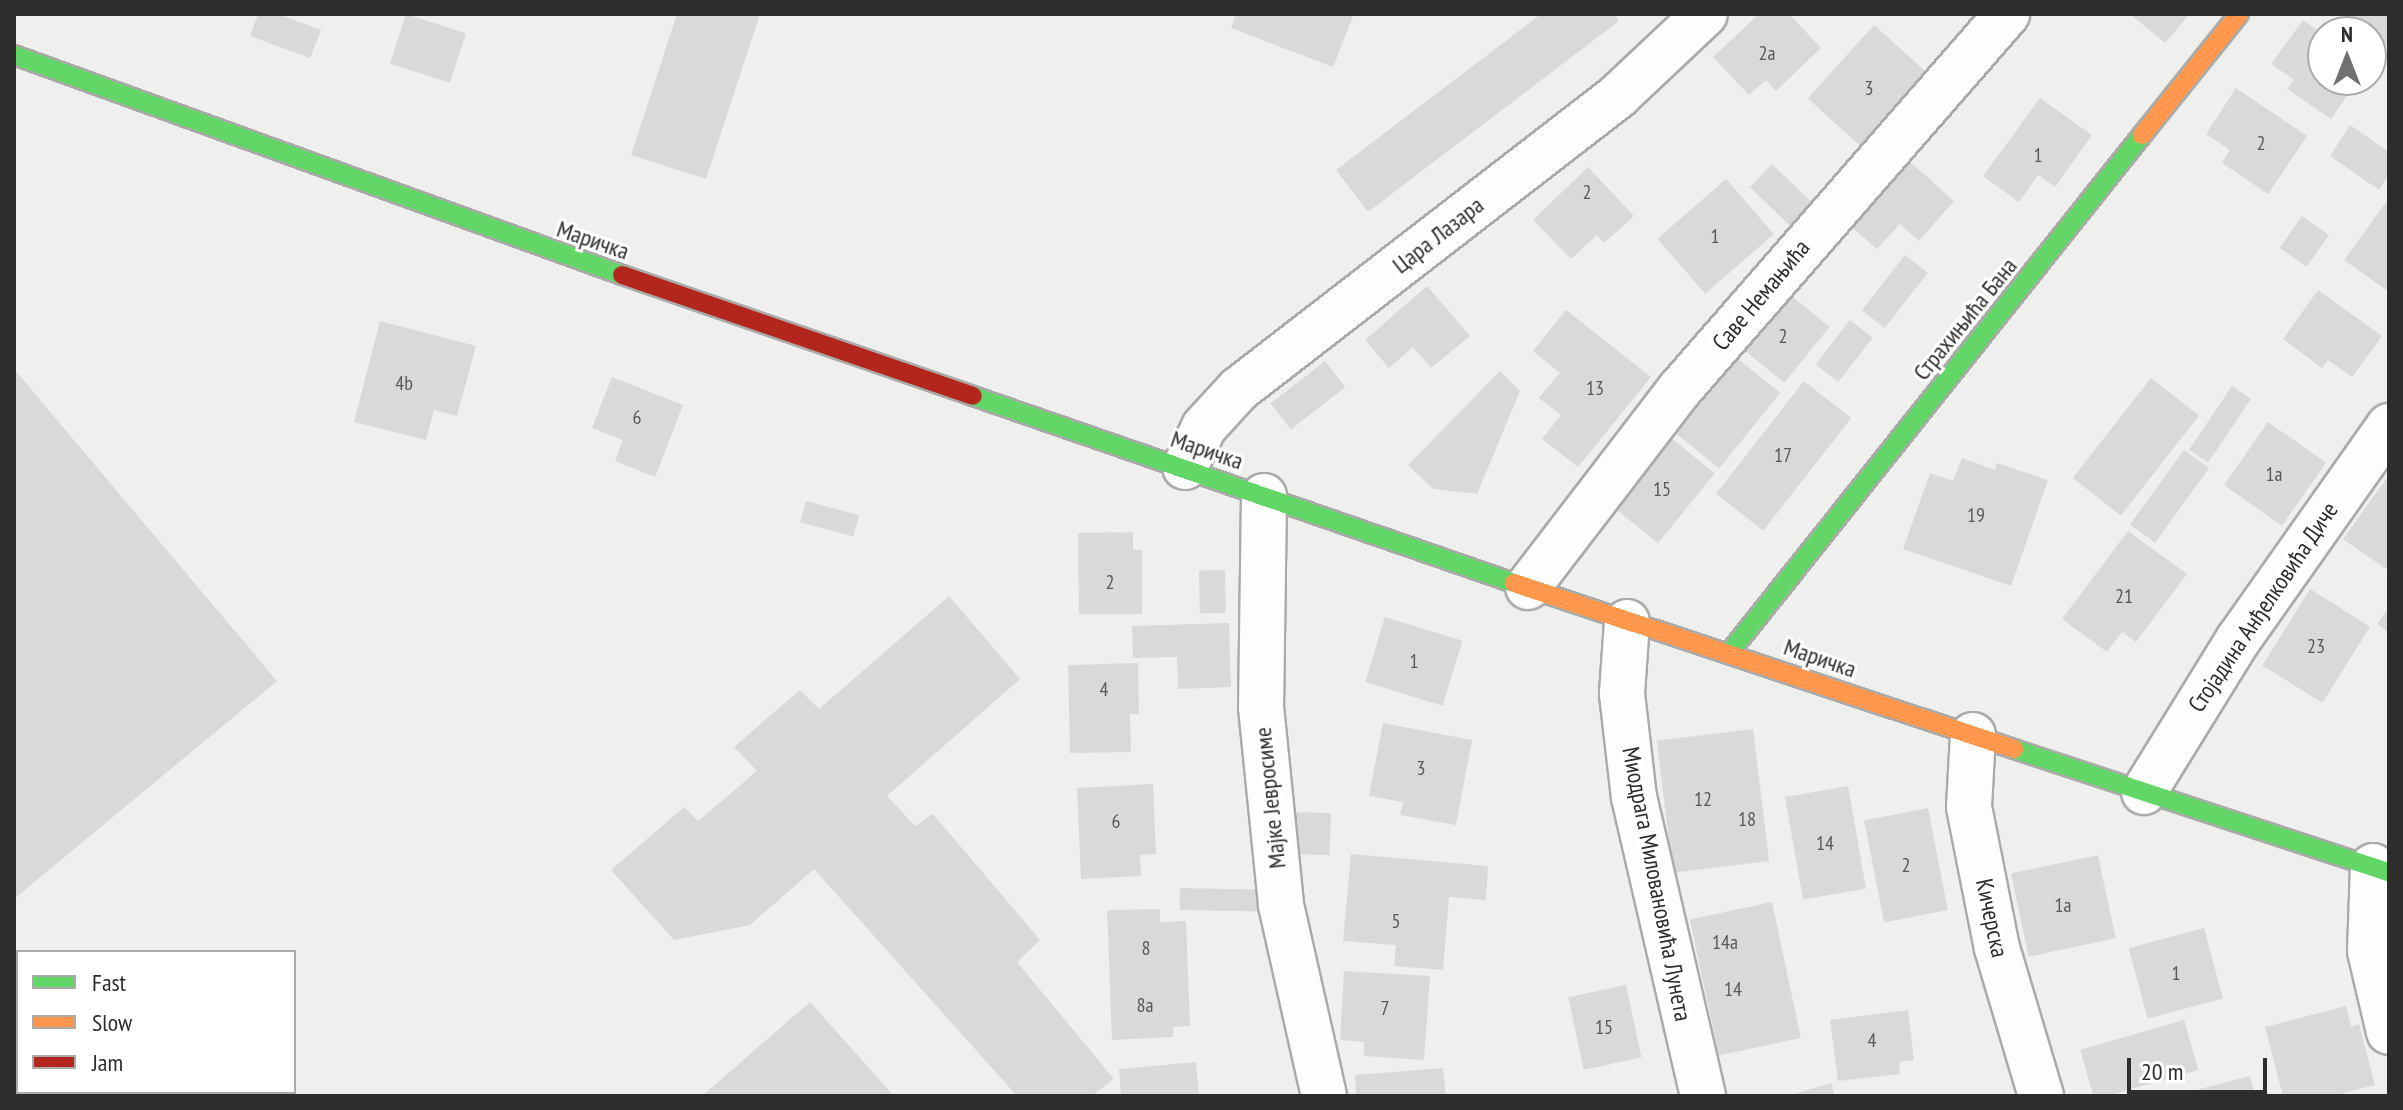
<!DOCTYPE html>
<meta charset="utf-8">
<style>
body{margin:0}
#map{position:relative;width:2403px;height:1110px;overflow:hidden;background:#eff0ed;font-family:"PT Sans Narrow",sans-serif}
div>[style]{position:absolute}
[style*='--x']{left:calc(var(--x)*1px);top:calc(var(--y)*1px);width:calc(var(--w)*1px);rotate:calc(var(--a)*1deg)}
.building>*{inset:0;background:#dad9d9;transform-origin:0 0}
.roads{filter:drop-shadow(2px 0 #aaaba9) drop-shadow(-2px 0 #aaaba9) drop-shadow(0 2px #aaaba9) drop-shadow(0 -2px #aaaba9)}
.street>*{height:44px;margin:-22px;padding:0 22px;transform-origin:22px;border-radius:22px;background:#fdfdfc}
.fast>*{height:18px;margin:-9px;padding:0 9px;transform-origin:9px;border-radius:9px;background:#63d668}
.slow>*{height:18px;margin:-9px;padding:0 9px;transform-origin:9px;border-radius:9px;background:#ff974d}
.jam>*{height:18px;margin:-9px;padding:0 9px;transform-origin:9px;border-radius:9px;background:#b3261e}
span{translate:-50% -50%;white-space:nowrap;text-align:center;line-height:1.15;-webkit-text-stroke:6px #fff;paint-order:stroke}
.number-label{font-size:20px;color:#585856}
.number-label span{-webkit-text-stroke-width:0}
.street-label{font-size:24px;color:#2d2d2b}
.frame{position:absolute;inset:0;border:16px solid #2d2d2b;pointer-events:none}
.legend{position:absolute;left:16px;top:950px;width:280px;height:144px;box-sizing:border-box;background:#fff;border:2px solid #ababaa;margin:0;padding:10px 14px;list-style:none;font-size:24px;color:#2d2d2b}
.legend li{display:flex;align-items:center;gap:16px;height:40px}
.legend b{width:40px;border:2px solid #ababaa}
.north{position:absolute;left:2307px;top:16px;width:80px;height:80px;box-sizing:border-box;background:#fff;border:2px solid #ababaa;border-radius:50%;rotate:0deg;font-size:22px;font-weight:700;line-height:32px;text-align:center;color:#2d2d2b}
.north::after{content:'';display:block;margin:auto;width:28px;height:36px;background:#71716f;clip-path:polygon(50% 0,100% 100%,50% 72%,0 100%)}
.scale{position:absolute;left:2127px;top:1058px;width:140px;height:36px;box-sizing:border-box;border:4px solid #2d2d2b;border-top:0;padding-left:10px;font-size:24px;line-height:28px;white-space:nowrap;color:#2d2d2b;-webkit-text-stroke:6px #fff;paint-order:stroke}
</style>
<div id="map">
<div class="building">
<div style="clip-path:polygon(258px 14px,278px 14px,321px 30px,310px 58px,250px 36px)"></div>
<div style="left:406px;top:14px;width:63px;height:52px;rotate:18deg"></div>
<div style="clip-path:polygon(677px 14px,760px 14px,706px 179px,631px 155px)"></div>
<div style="clip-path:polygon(1236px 14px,1354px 14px,1333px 67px,1231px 28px)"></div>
<div style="clip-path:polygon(1541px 14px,1614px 14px,1619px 21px,1368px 212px,1336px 170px)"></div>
<div style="clip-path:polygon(1759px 14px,1789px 14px,1821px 48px,1776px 91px,1766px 80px,1749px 95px,1713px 57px)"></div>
<div style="clip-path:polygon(2130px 14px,2190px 14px,2165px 43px)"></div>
<div style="clip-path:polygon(2347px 14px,2389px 14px,2389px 48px,2371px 32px)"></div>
<div style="clip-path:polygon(2303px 20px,2323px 34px,2323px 80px,2358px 80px,2331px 119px,2287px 89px,2294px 80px,2271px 64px)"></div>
<div style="left:1874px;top:25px;width:76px;height:99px;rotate:42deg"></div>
<div style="clip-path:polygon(2236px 88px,2307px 136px,2268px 194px,2222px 163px,2230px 150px,2206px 134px)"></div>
<div style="clip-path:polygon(2040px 98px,2092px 135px,2055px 187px,2038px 175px,2019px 202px,1983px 176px)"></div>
<div style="clip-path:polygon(2350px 125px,2389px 152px,2389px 175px,2379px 190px,2330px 156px)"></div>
<div style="clip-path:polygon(1906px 158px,1954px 201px,1919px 241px,1900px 224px,1877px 249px,1848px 224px)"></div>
<div style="left:1772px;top:164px;width:64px;height:32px;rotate:44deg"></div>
<div style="clip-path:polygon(1588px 167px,1634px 216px,1604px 243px,1597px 235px,1571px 259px,1533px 220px)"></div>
<div style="left:1726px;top:179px;width:73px;height:91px;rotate:49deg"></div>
<div style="clip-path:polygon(2389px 198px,2389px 292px,2344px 260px)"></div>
<div style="left:2302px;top:216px;width:33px;height:39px;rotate:35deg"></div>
<div style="left:1905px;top:255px;width:29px;height:70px;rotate:38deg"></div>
<div style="clip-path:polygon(1427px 286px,1470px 336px,1431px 368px,1413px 347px,1389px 368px,1365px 340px)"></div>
<div style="left:1783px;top:289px;width:60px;height:72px;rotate:39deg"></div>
<div style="clip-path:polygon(2318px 290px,2382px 336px,2352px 377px,2328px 360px,2322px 368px,2283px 339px)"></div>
<div style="clip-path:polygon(1566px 310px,1651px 377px,1578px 467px,1542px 439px,1561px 415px,1539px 398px,1560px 373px,1533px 351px)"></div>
<div style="left:1850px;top:320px;width:29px;height:56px;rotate:38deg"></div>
<div style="clip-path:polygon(380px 321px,476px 346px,457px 416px,434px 410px,426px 440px,354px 422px)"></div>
<div style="left:1732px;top:354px;width:62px;height:97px;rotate:39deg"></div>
<div style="left:1325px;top:361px;width:33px;height:69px;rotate:52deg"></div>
<div style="clip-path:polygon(14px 369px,277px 681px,14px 899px)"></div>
<div style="clip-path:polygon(1500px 371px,1520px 391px,1477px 494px,1433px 489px,1408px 465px)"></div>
<div style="clip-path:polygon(612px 377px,683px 405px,655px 477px,615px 461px,623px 440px,592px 428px)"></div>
<div style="left:2151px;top:378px;width:61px;height:127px;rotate:38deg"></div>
<div style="left:1804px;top:381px;width:60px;height:143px;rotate:38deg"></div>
<div style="left:2232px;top:386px;width:23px;height:77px;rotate:34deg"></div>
<div style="left:2268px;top:422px;width:71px;height:77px;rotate:35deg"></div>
<div style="left:1665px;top:433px;width:64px;height:90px;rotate:39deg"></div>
<div style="left:2184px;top:450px;width:31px;height:92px;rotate:36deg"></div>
<div style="clip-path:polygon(1962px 458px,1995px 470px,1997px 463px,2048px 480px,2011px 586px,1903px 549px,1930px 473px,1953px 481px)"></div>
<div style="clip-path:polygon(2389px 475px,2389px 571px,2343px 539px)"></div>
<div style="left:806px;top:501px;width:55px;height:22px;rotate:15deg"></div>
<div style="clip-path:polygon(2128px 531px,2187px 574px,2136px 642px,2122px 632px,2107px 652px,2062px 619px)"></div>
<div style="clip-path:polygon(1133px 532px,1133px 550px,1142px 550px,1142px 614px,1079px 614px,1078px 533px)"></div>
<div style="left:1225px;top:570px;width:43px;height:26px;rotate:89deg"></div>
<div style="left:2310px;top:589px;width:71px;height:90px;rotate:32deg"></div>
<div style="clip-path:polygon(949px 596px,1020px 679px,887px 796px,915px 826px,933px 814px,1040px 940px,1017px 962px,1114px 1079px,1091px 1096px,1017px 1096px,814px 869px,750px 925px,674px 940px,611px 870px,684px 807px,698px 821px,757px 771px,734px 747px,800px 690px,819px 709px)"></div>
<div style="clip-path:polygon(2389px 607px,2389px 633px,2377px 624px)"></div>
<div style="left:1385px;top:617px;width:81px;height:68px;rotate:17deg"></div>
<div style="clip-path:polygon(1229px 623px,1231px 687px,1178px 689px,1177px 657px,1133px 658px,1132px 626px)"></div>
<div style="clip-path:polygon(1138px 663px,1139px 714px,1130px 714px,1131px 752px,1070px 753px,1068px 665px)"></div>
<div style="clip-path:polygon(1383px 723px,1472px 740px,1456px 825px,1400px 815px,1403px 802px,1369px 796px)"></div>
<div style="left:1753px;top:729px;width:133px;height:97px;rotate:83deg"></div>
<div style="clip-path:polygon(1153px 784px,1156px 854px,1140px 855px,1141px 876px,1081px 879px,1077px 788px)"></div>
<div style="left:1848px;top:786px;width:104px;height:64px;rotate:80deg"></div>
<div style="left:1928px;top:808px;width:104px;height:65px;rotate:79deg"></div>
<div style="left:1295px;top:812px;width:36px;height:42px;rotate:2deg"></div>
<div style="clip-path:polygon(1351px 854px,1488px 866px,1486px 900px,1449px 897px,1443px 970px,1394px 966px,1396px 945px,1343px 941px)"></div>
<div style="left:2098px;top:855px;width:85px;height:89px;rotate:78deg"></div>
<div style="left:1180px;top:888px;width:80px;height:22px;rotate:1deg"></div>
<div style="left:1772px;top:902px;width:139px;height:84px;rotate:78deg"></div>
<div style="clip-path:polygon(1160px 909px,1160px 922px,1186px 921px,1190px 1026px,1173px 1027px,1173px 1037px,1112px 1040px,1107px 910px)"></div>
<div style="left:2204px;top:928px;width:73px;height:78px;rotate:75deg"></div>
<div style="clip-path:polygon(1344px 971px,1430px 976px,1424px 1060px,1364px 1056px,1364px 1042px,1340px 1040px)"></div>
<div style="left:1626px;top:985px;width:74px;height:59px;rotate:78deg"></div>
<div style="clip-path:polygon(810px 1002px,894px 1096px,702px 1096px)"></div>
<div style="clip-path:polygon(2346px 1006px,2351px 1027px,2359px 1024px,2375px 1085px,2333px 1096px,2283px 1096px,2265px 1027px)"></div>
<div style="clip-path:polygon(1908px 1010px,1914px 1060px,1899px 1062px,1900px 1074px,1838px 1081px,1830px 1020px)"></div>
<div style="left:2184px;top:1020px;width:52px;height:108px;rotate:74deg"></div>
<div style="clip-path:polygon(18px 1057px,18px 1092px,98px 1092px,14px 1096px)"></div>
<div style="clip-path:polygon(1196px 1062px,1199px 1096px,1121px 1096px,1119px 1069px)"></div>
<div style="clip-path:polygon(1443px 1068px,1446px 1096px,1356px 1096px,1355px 1075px)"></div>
<div style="clip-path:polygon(2250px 1076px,2255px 1096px,2177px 1096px,2177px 1095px)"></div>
<div style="clip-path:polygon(1831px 1083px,1835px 1096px,1791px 1096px,1791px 1095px)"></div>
</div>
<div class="roads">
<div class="street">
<div style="--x:1185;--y:467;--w:44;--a:-64.6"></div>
<div style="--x:1204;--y:427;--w:52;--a:-47.4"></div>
<div style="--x:1239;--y:389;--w:480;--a:-37.7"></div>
<div style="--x:1619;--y:95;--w:118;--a:-43.3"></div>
<div style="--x:1264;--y:496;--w:211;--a:90.8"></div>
<div style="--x:1261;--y:707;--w:199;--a:84.2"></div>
<div style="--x:1281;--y:905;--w:196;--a:77.3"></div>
<div style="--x:1528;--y:587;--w:250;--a:-52.5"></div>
<div style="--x:1680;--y:389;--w:498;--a:-48.9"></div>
<div style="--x:1627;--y:622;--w:72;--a:94"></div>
<div style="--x:1622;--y:694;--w:104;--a:83.4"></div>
<div style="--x:1634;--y:797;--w:307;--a:77"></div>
<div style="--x:1973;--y:735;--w:72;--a:93.2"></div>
<div style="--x:1969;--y:807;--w:144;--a:78.8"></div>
<div style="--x:1997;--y:948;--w:154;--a:73.4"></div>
<div style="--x:2144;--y:792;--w:179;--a:-58.3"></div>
<div style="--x:2238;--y:640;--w:262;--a:-54.8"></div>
<div style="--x:2373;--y:866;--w:85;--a:92"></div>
<div style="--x:2370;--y:951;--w:83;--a:76.8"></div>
</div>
<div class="fast">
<div style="--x:14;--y:55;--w:647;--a:19.89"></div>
<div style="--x:973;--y:396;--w:572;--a:19.07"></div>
<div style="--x:1729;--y:653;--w:662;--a:-51.43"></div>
<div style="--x:2014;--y:749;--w:395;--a:18.2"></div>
</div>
<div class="slow">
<div style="--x:2142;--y:135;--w:155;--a:-51.3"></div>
<div style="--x:1514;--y:583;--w:527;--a:18.37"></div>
</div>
<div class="jam">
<div style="--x:622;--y:275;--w:371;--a:19"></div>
</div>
</div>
<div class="number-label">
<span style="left:1767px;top:53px">2a</span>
<span style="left:1869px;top:88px">3</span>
<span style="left:2261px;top:143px">2</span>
<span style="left:2038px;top:155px">1</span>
<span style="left:1587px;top:192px">2</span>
<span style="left:1715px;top:236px">1</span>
<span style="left:1783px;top:336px">2</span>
<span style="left:404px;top:383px">4b</span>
<span style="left:1595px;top:388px">13</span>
<span style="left:637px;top:417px">6</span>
<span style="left:1783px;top:455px">17</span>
<span style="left:2274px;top:474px">1a</span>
<span style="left:1662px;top:489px">15</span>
<span style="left:1976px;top:515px">19</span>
<span style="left:1110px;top:582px">2</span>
<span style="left:2124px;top:596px">21</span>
<span style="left:2316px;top:646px">23</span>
<span style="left:1414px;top:661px">1</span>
<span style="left:1104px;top:689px">4</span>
<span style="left:1421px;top:768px">3</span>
<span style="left:1703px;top:799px">12</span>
<span style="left:1747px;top:819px">18</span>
<span style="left:1116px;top:821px">6</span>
<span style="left:1825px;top:843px">14</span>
<span style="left:1906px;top:865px">2</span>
<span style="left:2063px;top:905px">1a</span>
<span style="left:1396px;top:921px">5</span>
<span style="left:1725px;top:942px">14a</span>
<span style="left:1146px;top:948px">8</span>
<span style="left:2176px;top:973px">1</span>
<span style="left:1733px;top:989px">14</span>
<span style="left:1145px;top:1005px">8a</span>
<span style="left:1385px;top:1008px">7</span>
<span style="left:1604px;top:1027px">15</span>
<span style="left:1872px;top:1040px">4</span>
</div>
<div class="street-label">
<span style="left:1438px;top:235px;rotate:-38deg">Цара Лазара</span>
<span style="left:593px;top:240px;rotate:19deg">Маричка</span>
<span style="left:1761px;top:295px;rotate:-50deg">Саве Немањића</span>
<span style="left:1965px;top:319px;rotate:-51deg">Страхињића Бана</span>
<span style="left:1207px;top:450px;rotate:19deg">Маричка</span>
<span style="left:2263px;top:607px;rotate:-56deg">Стојадина Анђелковића Диче</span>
<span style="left:1820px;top:658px;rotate:19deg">Маричка</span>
<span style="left:1270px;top:798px;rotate:-96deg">Мајке Јевросиме</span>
<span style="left:1657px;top:884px;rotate:79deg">Миодрага Миловановића Лунета</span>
<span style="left:1992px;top:918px;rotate:78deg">Кичерска</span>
</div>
<div class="frame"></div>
<ul class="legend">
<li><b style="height:10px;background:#63d668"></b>Fast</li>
<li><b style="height:10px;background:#ff974d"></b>Slow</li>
<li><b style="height:10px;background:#b3261e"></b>Jam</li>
</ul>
<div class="north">N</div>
<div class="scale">20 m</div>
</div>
